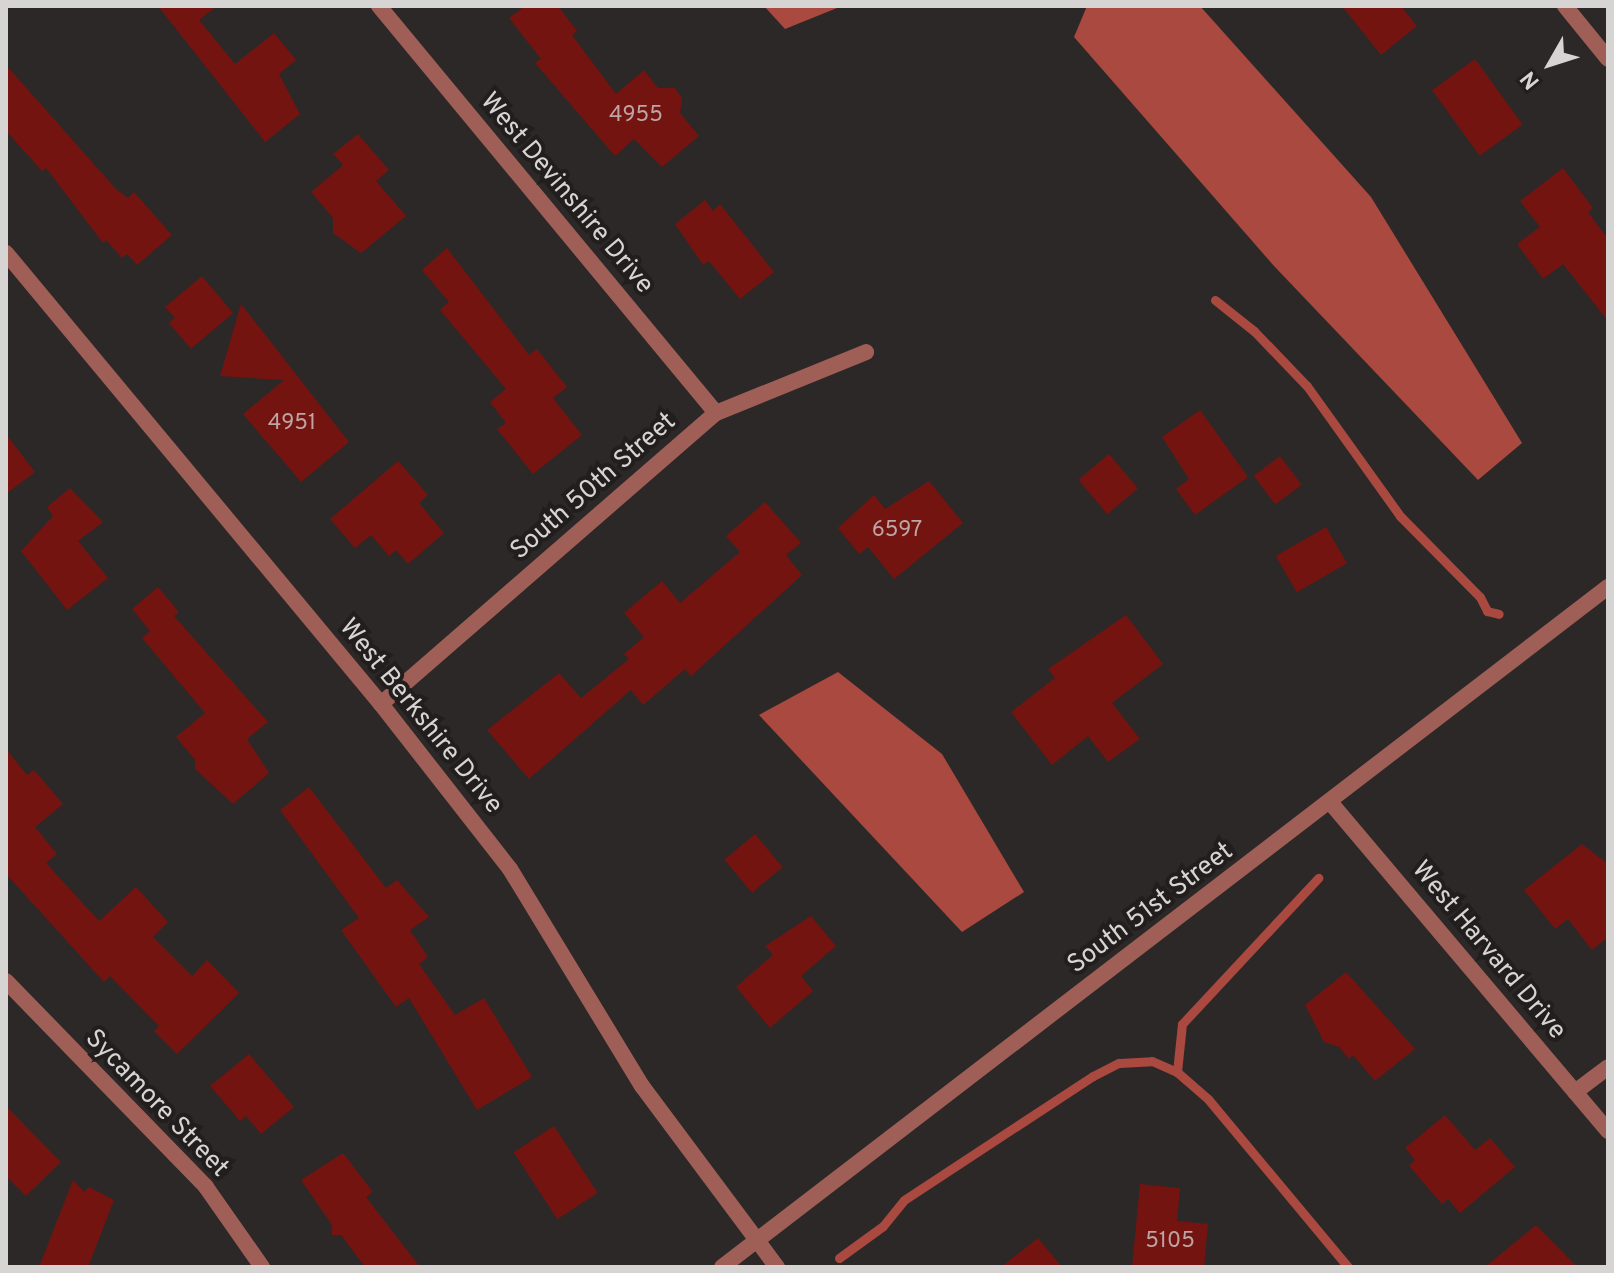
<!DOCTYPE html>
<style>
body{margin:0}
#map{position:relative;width:1614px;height:1273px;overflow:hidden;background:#2c2827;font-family:Overpass,sans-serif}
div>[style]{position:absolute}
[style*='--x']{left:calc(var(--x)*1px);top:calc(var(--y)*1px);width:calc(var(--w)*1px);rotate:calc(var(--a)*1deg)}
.water>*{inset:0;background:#aa493f}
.stream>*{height:9px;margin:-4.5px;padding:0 4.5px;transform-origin:4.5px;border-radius:4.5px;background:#aa493f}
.building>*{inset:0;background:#731410;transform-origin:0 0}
.minor>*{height:16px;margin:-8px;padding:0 8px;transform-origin:8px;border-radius:8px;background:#9f5f57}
.tertiary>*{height:16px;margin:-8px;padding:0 8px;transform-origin:8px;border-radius:8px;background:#9f5f57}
span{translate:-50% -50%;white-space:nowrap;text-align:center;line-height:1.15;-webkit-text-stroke:8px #221e1e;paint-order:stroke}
.number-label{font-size:22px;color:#bea4a3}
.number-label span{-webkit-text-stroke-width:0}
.street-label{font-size:26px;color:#d7d4d4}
.frame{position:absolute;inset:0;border:8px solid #d7d4d4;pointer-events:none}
.north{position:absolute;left:1510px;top:24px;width:80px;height:80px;-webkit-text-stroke:6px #221e1e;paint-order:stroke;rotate:231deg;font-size:22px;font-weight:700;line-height:32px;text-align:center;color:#d7d4d4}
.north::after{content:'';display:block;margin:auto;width:28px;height:36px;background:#d7d4d4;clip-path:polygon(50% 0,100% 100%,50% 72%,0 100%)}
</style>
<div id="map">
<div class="water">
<div style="clip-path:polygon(764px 6px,842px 6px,785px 29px)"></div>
<div style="clip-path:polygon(1087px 6px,1200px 6px,1371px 197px,1522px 443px,1478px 480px,1274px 266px,1074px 37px)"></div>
<div style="clip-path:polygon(838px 672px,942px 754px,1024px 892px,962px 932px,759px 715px)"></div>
</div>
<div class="stream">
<div style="--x:1215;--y:300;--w:50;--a:38.5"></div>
<div style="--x:1254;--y:331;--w:76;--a:46.1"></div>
<div style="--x:1307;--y:386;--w:160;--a:54.4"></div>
<div style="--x:1400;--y:516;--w:114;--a:45.4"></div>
<div style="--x:1480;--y:597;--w:16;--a:63"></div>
<div style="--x:1487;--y:611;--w:12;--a:14"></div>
<div style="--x:1177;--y:1072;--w:48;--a:-84.1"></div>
<div style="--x:1182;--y:1024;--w:200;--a:-47"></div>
<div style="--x:839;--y:1258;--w:54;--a:-36"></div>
<div style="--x:883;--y:1226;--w:33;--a:-51"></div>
<div style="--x:904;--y:1200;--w:226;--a:-33.3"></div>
<div style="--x:1093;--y:1076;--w:29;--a:-27"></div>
<div style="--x:1119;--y:1063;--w:33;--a:-3"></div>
<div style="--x:1152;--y:1061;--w:27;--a:24"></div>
<div style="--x:1177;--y:1072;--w:41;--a:41.1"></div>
<div style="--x:1208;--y:1099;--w:219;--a:50.2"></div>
</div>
<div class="building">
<div style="clip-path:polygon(158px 6px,217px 6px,199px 20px,235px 64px,274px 33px,296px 60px,279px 74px,300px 114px,265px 142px)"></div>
<div style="clip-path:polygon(525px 6px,558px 6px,577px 31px,572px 35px,616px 94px,644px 70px,658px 88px,675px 88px,682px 98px,680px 113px,699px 136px,662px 167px,634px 139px,615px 156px,535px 63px,541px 59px,509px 18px)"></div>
<div style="clip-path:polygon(1342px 6px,1401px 6px,1417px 26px,1381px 55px)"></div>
<div style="left:1475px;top:59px;width:81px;height:53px;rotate:54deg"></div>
<div style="clip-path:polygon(6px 65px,116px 189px,128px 198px,134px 192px,172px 235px,137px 265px,127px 254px,122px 258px,106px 240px,103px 243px,46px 168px,42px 171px,6px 131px)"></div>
<div style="clip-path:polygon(358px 134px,389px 170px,376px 181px,406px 216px,361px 253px,333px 233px,333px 218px,311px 192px,343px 165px,333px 154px)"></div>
<div style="clip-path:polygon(1563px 168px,1593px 208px,1588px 212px,1608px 239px,1608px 321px,1563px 264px,1543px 279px,1517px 244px,1540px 227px,1520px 201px)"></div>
<div style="clip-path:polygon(705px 200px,713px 211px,720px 204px,774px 272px,740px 299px,709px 261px,703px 265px,675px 224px)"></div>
<div style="clip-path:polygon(447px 248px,529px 355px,537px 349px,567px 387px,553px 398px,582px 435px,533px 474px,497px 429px,506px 423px,490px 402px,506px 389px,440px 310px,449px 302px,422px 270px)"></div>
<div style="clip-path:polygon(202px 276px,233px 313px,191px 349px,169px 323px,175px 318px,165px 307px)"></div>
<div style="clip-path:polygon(241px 304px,349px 442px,301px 482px,243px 414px,284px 380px,220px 376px)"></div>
<div style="clip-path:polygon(1200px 410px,1248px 477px,1195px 515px,1176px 489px,1189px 479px,1162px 437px)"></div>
<div style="clip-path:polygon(6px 434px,35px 472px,6px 494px)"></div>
<div style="left:1109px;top:454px;width:45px;height:40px;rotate:50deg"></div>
<div style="left:1280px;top:456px;width:36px;height:33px;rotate:53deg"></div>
<div style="clip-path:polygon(398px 461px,428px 495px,419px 503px,444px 533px,408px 564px,396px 550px,389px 556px,371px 535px,355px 548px,330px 519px)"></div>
<div style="clip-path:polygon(929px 481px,963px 523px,894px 579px,868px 547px,859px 554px,838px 528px,874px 495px,885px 509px)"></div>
<div style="clip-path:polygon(70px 488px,103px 522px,78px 541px,108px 578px,67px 610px,21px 551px,53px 516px,47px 507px)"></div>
<div style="clip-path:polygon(765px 502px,801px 543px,786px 555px,802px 575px,691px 676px,685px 669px,643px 705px,631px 690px,529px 779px,487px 730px,559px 673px,581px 698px,629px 659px,624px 654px,644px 637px,624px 613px,662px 581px,680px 603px,740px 552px,726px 536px)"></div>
<div style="left:1326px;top:527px;width:42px;height:58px;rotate:60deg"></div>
<div style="clip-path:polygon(158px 587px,179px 612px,174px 616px,268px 722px,247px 739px,269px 773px,233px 804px,195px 769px,195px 760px,176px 737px,205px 713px,142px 638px,150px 631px,132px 609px)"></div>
<div style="clip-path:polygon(1126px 615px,1163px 664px,1112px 703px,1140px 739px,1108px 762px,1088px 736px,1052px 765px,1011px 712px,1055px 678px,1048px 669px)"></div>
<div style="clip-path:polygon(6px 749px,27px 775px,34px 770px,63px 804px,35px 827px,57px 854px,46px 863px,99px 921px,136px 887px,168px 922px,153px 937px,192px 976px,207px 960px,239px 993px,177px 1054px,154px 1031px,159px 1026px,110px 976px,104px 982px,6px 874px)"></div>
<div style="clip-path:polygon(309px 787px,386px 888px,397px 880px,429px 917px,410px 930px,428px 957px,419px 964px,455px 1015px,484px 998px,532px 1077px,477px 1110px,409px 998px,396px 1007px,341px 930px,359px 918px,280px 810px)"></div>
<div style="left:755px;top:834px;width:43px;height:40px;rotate:50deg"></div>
<div style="clip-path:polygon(1582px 844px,1608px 864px,1608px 937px,1592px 950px,1568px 919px,1555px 929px,1524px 890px)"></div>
<div style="clip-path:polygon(811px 916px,836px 946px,801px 976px,813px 991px,770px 1028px,736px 987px,773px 955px,765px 946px)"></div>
<div style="clip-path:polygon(1346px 972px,1415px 1049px,1375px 1081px,1353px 1055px,1349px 1059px,1339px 1047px,1324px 1042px,1305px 1005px)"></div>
<div style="clip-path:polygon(249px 1054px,294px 1107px,261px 1134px,246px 1116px,240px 1121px,210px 1086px)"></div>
<div style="clip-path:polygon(6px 1106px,61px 1162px,26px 1196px,6px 1176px)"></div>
<div style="clip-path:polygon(1445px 1115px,1475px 1150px,1490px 1138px,1515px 1167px,1460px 1213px,1448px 1199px,1442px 1204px,1409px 1166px,1415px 1160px,1405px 1148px)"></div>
<div style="left:554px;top:1126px;width:80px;height:48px;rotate:57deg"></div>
<div style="clip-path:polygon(343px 1153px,373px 1192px,366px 1197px,420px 1267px,365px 1267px,341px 1235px,332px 1235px,332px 1225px,301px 1180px)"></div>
<div style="clip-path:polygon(73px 1180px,84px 1192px,89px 1187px,114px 1200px,88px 1267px,39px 1267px)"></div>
<div style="clip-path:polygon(1140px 1184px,1180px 1188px,1177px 1221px,1208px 1224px,1204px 1267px,1132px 1267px)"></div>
<div style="clip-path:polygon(1536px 1225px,1577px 1267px,1485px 1267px)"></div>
<div style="clip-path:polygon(1038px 1238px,1062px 1267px,1001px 1267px)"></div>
</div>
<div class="minor">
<div style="--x:379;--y:6;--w:528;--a:50.37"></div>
<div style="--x:1565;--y:6;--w:68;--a:50.9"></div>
<div style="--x:6;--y:253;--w:587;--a:50.26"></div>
<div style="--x:381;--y:704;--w:209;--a:52"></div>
<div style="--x:510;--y:869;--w:254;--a:58.7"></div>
<div style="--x:642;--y:1086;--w:226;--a:53.3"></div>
<div style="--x:381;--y:704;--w:444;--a:-41"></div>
<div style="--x:716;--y:413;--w:162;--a:-22.1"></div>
<div style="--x:1330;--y:802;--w:431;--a:49.8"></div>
<div style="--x:6;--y:981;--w:287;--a:45.8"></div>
<div style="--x:206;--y:1187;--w:98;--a:55"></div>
<div style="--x:1575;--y:1092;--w:41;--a:-37.1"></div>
</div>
<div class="tertiary">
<div style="--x:722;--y:1267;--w:1117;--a:-37.51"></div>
</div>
<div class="number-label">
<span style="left:636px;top:116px">4955</span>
<span style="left:292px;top:424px">4951</span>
<span style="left:897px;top:531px">6597</span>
<span style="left:1170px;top:1242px">5105</span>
</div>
<div class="street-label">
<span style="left:566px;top:194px;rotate:50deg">West Devinshire Drive</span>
<span style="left:594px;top:487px;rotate:-41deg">South 50th Street</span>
<span style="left:420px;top:717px;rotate:51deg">West Berkshire Drive</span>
<span style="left:1151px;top:909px;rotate:-37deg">South 51st Street</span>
<span style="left:1488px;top:951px;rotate:50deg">West Harvard Drive</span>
<span style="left:156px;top:1104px;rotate:46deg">Sycamore Street</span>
</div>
<div class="frame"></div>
<div class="north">N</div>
</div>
